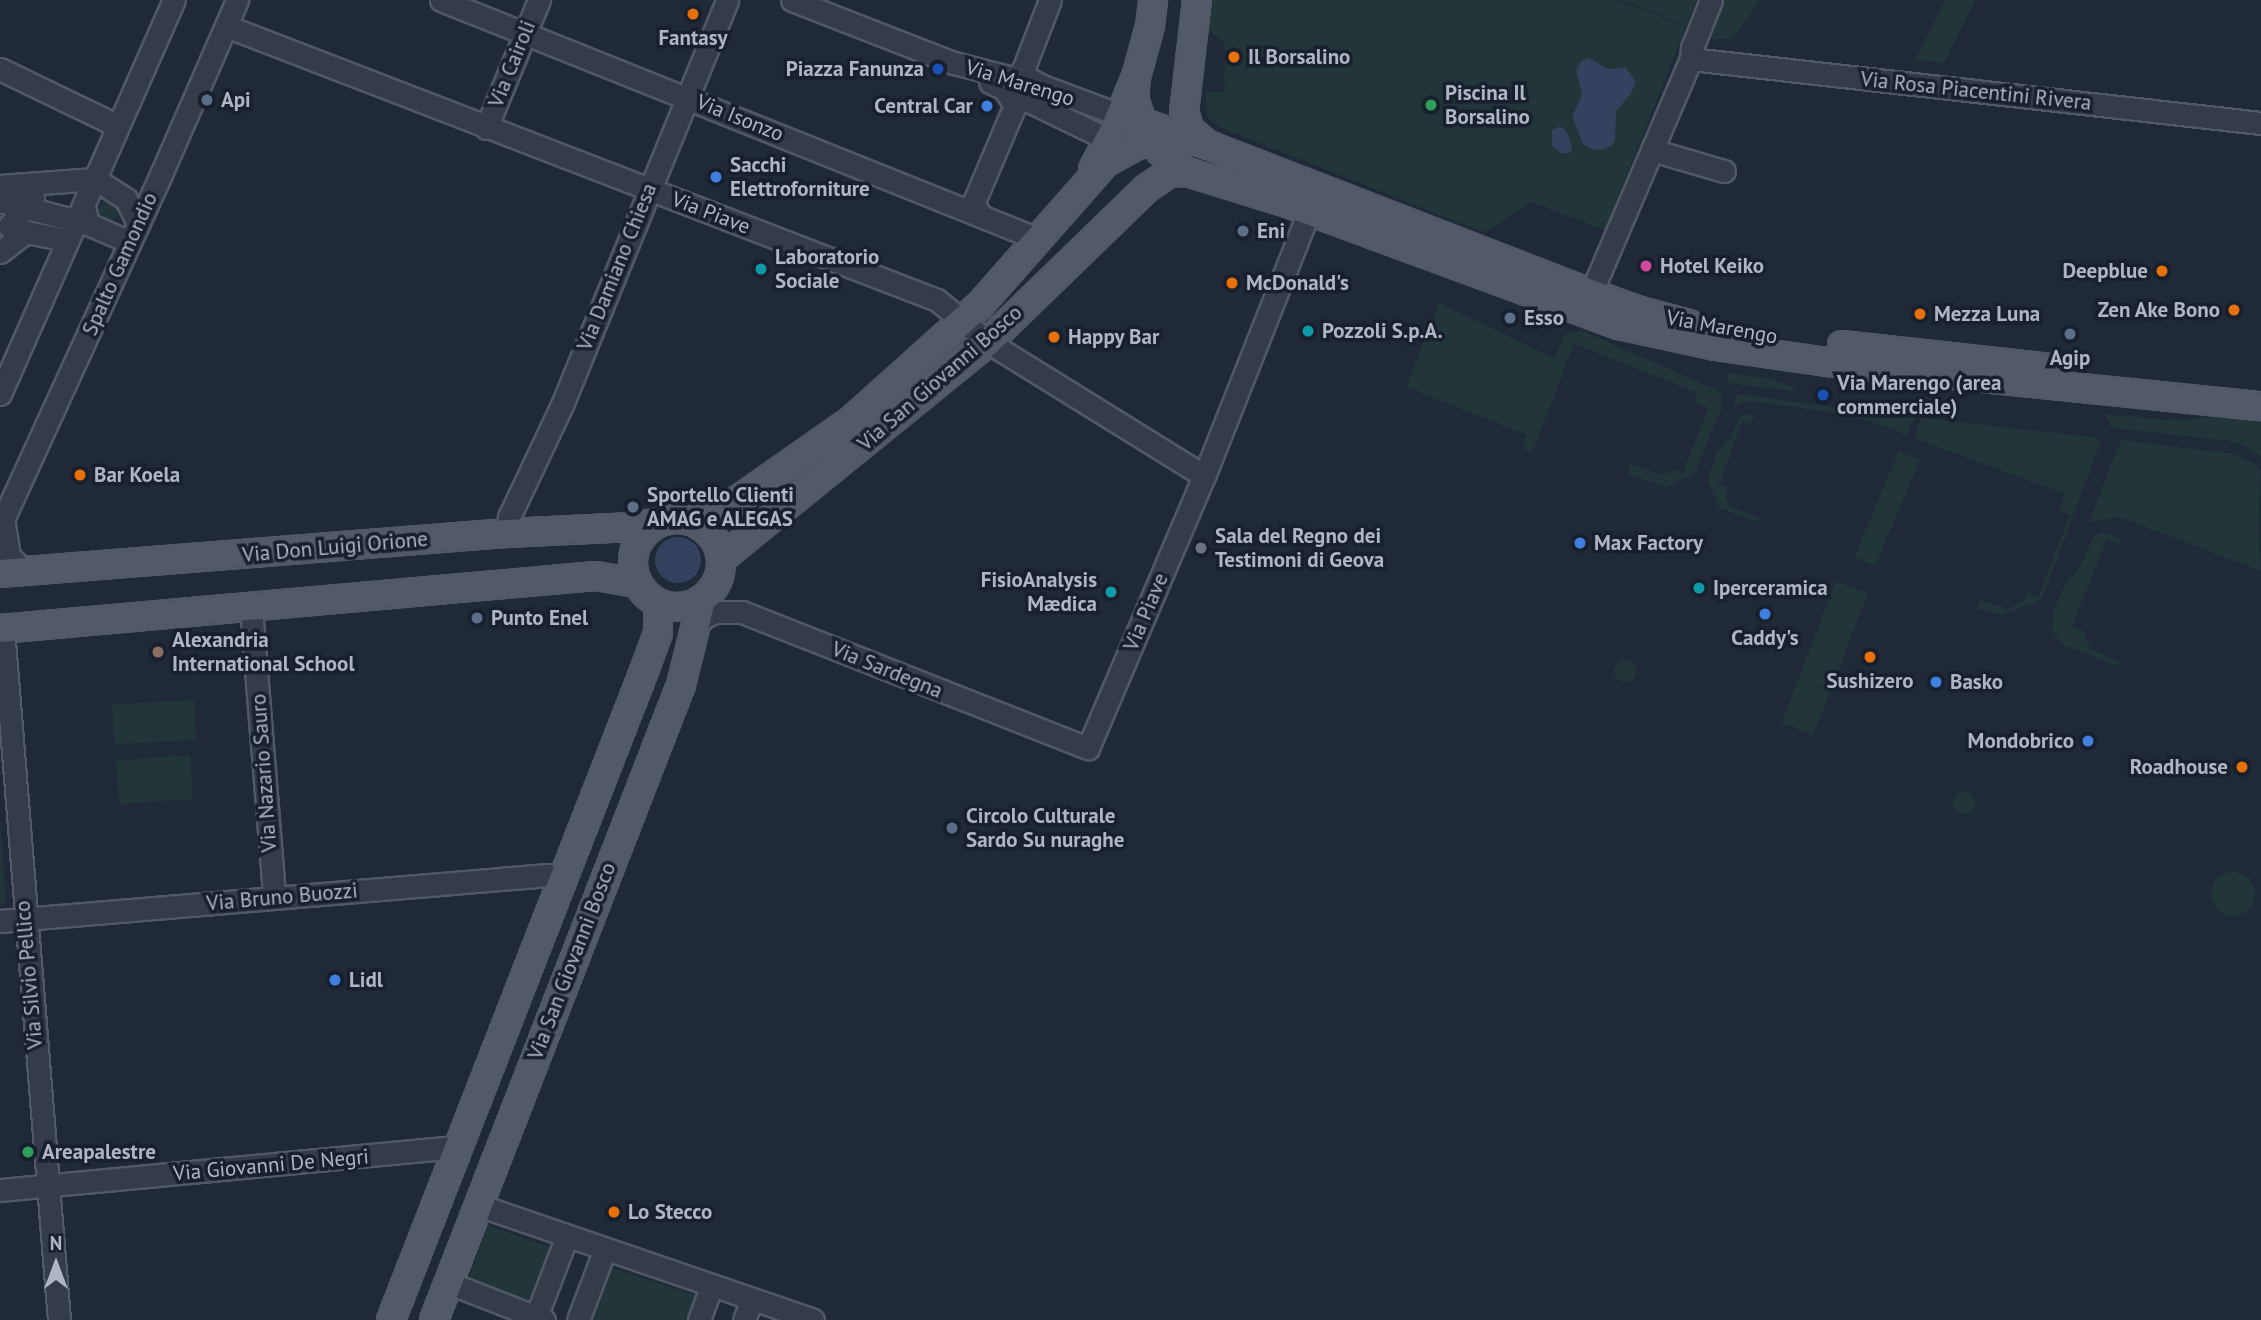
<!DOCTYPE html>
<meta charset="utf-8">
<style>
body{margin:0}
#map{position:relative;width:2261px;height:1320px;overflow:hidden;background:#202938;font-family:"PT Sans",sans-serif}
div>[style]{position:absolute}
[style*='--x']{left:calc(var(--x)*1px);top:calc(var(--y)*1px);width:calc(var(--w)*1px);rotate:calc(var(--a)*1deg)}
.green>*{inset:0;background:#223539;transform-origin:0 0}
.round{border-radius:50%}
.water>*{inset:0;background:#344260}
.roads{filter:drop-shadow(2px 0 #515866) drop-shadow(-2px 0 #515866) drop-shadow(0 2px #515866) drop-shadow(0 -2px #515866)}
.minor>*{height:21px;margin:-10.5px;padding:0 10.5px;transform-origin:10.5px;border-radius:10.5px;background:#343b49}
.major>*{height:26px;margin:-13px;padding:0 13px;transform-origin:13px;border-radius:13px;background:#525969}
.major>.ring{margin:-13px;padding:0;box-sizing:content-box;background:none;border:26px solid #525969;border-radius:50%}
.dots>*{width:19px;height:19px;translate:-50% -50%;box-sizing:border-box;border:4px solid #19202d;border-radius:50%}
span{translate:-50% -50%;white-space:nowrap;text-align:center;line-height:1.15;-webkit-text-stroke:7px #19202d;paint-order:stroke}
.poi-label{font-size:21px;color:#aeb5c5;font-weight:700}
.left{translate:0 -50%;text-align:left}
.right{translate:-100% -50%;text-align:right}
.street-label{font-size:21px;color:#aeb5c5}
.north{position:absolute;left:21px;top:1229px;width:70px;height:70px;-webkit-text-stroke:5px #19202d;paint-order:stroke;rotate:0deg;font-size:19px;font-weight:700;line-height:28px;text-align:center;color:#aeb5c5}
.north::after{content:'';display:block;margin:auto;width:24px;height:32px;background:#aeb5c5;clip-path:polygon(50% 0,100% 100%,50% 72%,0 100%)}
</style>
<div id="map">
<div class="green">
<div style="clip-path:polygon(1209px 0,1618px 0,1686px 27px,1605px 230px,1531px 202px,1485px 233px,1222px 128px,1207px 117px,1206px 92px,1224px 92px,1225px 44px,1206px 27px)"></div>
<div style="clip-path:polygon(1623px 0,1697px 0,1686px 26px)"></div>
<div style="clip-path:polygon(1724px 0,1760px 0,1733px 39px,1707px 39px)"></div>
<div style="clip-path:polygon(1945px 0,1976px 0,1944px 63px,1915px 60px)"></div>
<div class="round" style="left:98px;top:201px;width:20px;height:20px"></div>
<div style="clip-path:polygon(1439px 303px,1554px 358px,1564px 335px,1580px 330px,1717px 390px,1721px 394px,1721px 409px,1695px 473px,1667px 487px,1627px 474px,1631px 464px,1658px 474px,1667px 474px,1672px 469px,1683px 473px,1708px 408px,1696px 403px,1696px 392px,1574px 344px,1532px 453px,1522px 448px,1527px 435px,1406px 387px)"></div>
<div style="clip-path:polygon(1727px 373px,1772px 379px,1795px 388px,1794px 391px,1729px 383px)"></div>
<div style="clip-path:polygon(1737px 394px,1915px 418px,1907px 435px,1876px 423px,1835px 413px,1759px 402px,1744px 402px,1733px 407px)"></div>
<div style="clip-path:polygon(2233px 413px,2261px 415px,2261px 457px,2245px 446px,2230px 441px,2113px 428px,2104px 414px,2179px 421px)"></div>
<div style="clip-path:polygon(1747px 414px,1755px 414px,1750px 425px,1742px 422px,1719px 484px,1727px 487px,1726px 500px,1730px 506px,1759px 518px,1757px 522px,1719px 508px,1708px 481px,1716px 453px,1730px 438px,1739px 418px)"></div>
<div style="clip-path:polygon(1921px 418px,2092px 437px,2101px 441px,2043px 596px,2037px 602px,2000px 615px,1977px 609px,1980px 600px,2008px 609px,2024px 601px,2027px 593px,2038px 597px,2070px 515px,2059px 511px,2065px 494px,1914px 438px)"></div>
<div style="clip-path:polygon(2121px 440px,2234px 454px,2254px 463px,2261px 471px,2258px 530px,2261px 571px,2120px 517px,2089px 522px)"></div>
<div style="left:1899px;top:451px;width:23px;height:115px;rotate:23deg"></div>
<div style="clip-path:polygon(2103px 532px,2122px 539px,2120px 544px,2107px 539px,2072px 626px,2085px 632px,2086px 639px,2092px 650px,2120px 662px,2117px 666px,2062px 644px,2052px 631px,2053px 612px,2066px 583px,2079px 569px,2094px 536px)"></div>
<div style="left:1836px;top:581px;width:34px;height:152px;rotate:21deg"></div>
<div class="round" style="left:1614px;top:660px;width:22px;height:22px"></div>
<div style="left:194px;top:700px;width:40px;height:82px;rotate:87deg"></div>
<div style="left:190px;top:755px;width:44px;height:74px;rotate:86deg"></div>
<div class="round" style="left:1953px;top:792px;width:22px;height:22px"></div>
<div style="clip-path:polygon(0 819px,6px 903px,0 903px)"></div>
<div class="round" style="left:2211px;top:872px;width:44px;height:44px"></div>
<div style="left:488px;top:1225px;width:67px;height:57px;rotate:20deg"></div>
<div style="clip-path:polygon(610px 1267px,697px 1296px,688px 1320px,589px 1320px)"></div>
</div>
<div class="water">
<div style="clip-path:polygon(1589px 58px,1608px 69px,1626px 68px,1635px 81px,1632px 92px,1616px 111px,1615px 140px,1611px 146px,1601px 150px,1591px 149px,1583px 144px,1572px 117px,1582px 95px,1576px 69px,1582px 61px)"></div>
<div style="clip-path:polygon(1560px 126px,1567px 132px,1572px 148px,1570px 153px,1561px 153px,1552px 146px,1552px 131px)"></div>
<div class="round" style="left:655px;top:537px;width:46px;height:46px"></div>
</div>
<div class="roads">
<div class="minor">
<div style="--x:441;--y:0;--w:643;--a:21.82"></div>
<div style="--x:792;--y:0;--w:174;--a:21.3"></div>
<div style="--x:954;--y:63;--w:89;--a:14.3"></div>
<div style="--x:1040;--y:85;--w:85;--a:20.6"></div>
<div style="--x:226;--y:26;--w:762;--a:21.08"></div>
<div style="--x:937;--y:300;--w:66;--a:39.5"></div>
<div style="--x:988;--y:342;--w:254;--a:31.8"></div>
<div style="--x:1691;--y:59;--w:574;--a:6.41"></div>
<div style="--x:0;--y:69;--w:131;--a:25.8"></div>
<div style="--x:990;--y:82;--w:146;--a:26"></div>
<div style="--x:1040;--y:85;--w:16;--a:-150"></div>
<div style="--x:1026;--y:77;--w:8;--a:-113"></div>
<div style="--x:1023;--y:70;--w:75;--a:-68.9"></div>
<div style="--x:486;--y:128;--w:139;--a:-67.5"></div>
<div style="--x:1652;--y:150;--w:75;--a:16.3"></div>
<div style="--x:0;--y:186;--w:95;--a:-4.2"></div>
<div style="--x:95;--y:179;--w:37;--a:33"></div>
<div style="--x:126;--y:199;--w:28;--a:64"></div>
<div style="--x:0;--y:201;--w:91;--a:14.6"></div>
<div style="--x:85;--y:211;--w:13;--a:77"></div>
<div style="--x:88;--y:224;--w:46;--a:23.2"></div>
<div style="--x:980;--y:214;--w:12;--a:-125"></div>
<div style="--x:973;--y:204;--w:108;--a:-67"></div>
<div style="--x:1015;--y:105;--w:18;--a:-124"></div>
<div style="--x:9;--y:226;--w:37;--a:-49"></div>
<div style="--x:0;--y:252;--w:33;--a:-38"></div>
<div style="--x:26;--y:232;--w:42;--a:11"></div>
<div style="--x:1591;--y:293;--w:254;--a:-66.9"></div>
<div style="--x:1691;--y:59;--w:11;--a:-85"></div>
<div style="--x:1692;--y:48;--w:52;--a:-68.4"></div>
<div style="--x:0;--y:394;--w:431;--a:-66.2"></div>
<div style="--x:3;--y:518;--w:38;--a:81"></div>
<div style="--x:9;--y:556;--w:16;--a:45"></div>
<div style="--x:20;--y:567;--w:13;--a:23"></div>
<div style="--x:0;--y:526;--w:389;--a:-65.4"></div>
<div style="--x:162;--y:172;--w:188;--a:-66.4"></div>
<div style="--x:507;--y:533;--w:16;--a:-83"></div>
<div style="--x:509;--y:517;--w:124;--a:-64.7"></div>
<div style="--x:562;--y:405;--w:437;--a:-67.8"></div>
<div style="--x:251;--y:608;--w:290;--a:85.4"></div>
<div style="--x:3;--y:629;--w:693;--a:85.37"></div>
<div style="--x:693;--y:630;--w:17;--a:-50"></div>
<div style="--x:704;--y:617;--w:12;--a:-24"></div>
<div style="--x:715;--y:612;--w:27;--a:0"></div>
<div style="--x:742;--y:612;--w:372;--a:21.5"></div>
<div style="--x:1088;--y:748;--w:298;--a:-66.9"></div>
<div style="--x:1205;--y:474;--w:283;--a:-68.4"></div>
<div style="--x:0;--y:921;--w:550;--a:-4.8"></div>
<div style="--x:548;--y:875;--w:16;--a:14"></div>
<div style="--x:0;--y:1190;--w:460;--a:-5.4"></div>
<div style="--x:478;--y:1205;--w:354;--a:18.9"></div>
<div style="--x:449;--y:1283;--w:102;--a:21.3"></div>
<div style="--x:536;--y:1317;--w:87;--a:-69.1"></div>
<div style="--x:578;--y:1320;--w:76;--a:-69.2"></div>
<div style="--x:699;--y:1320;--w:37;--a:-70"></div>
<div style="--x:744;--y:1320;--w:22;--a:-69"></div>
</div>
<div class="major">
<div style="--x:1197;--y:0;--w:113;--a:96.6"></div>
<div style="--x:1184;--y:112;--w:19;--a:72"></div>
<div style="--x:1190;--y:130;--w:20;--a:41"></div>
<div style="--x:1136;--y:77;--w:21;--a:95"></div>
<div style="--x:1134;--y:98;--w:28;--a:72"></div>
<div style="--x:1143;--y:125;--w:31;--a:57"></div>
<div style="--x:1160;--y:151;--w:34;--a:38"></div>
<div style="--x:1187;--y:172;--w:105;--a:17.2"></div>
<div style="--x:1287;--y:203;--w:354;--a:20.2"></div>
<div style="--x:1619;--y:325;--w:98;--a:12.3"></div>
<div style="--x:1715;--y:346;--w:121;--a:8.1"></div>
<div style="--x:1835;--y:363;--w:428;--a:5.8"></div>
<div style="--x:1135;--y:120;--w:80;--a:18.9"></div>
<div style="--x:1211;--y:146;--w:389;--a:21.2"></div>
<div style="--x:1574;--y:287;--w:67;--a:20.1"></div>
<div style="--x:1637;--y:310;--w:54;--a:15.1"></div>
<div style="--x:1093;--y:169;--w:40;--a:-62"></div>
<div style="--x:1112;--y:134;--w:62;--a:-67.2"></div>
<div style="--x:1136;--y:77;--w:53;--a:-74.6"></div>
<div style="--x:1150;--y:26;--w:26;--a:-83"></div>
<div style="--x:1842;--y:345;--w:210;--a:6.3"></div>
<div class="ring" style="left:633px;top:519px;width:62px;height:62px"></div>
<div style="--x:691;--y:521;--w:40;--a:-21"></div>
<div style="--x:728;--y:507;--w:153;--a:-35.1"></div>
<div style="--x:853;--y:419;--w:171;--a:-41.9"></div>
<div style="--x:980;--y:305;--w:189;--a:-48.6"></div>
<div style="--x:1105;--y:163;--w:37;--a:-29"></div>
<div style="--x:1137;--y:145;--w:32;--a:-11"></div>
<div style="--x:721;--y:559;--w:344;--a:-39.1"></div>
<div style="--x:988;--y:342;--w:221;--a:-44.1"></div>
<div style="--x:1147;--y:188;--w:27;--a:-34"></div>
<div style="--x:1169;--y:173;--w:18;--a:-3"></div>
<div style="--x:0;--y:573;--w:509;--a:-4.51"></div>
<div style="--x:507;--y:533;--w:126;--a:-2.7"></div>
<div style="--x:633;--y:527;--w:38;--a:-11"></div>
<div style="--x:0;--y:629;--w:598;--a:-5.08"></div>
<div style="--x:596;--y:576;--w:42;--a:9.7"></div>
<div style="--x:391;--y:1320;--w:697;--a:-68.7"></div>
<div style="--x:644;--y:671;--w:40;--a:-69.8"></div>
<div style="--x:658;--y:633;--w:28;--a:-90"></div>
<div style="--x:434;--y:1320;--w:681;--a:-68.75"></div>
<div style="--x:681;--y:685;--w:88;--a:-76.1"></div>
</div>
</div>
<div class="dots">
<div style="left:693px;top:14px;background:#e8710a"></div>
<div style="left:1234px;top:57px;background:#e8710a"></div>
<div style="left:938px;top:69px;background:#1a4fb4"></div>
<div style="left:207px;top:100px;background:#5c6f8a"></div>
<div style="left:1431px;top:105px;background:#2e9e5b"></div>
<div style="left:987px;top:106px;background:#3f7fe0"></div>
<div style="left:716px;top:177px;background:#3f7fe0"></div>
<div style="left:1243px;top:231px;background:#5c6f8a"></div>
<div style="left:1646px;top:266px;background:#d1479c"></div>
<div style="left:761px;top:269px;background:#0f9aa8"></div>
<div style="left:2162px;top:271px;background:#e8710a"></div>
<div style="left:1232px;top:283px;background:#e8710a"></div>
<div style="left:2234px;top:310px;background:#e8710a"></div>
<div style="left:1920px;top:314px;background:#e8710a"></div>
<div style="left:1510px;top:318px;background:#5c6f8a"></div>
<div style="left:1308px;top:331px;background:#0f9aa8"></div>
<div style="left:2070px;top:334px;background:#5c6f8a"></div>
<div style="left:1054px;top:337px;background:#e8710a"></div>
<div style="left:1823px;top:395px;background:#1a4fb4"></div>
<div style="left:80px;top:475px;background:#e8710a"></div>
<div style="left:633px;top:507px;background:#5c6f8a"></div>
<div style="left:1580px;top:543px;background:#3f7fe0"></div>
<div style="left:1201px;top:548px;background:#6b7280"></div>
<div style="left:1699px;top:588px;background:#0f9aa8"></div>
<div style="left:1111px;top:592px;background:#0f9aa8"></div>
<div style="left:1765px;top:614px;background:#3f7fe0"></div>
<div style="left:477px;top:618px;background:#5c6f8a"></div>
<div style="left:158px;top:652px;background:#8d6e63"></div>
<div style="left:1870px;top:657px;background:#e8710a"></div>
<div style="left:1936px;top:682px;background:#3f7fe0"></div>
<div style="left:2088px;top:741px;background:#3f7fe0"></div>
<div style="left:2242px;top:767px;background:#e8710a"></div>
<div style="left:952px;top:828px;background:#5c6f8a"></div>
<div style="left:335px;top:980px;background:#3f7fe0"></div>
<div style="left:28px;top:1152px;background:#2e9e5b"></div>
<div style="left:614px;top:1212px;background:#e8710a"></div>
</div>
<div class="poi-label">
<span style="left:693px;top:38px">Fantasy</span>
<span class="left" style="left:1248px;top:57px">Il Borsalino</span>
<span class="right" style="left:924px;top:69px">Piazza Fanunza</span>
<span class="left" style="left:1445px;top:105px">Piscina Il<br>Borsalino</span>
<span class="left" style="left:221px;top:100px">Api</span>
<span class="right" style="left:973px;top:106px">Central Car</span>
<span class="left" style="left:730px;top:177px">Sacchi<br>Elettroforniture</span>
<span class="left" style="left:1257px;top:231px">Eni</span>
<span class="left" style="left:775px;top:269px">Laboratorio<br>Sociale</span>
<span class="left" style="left:1660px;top:266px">Hotel Keiko</span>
<span class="right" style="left:2148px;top:271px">Deepblue</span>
<span class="left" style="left:1246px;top:283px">McDonald's</span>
<span class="right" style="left:2220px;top:310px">Zen Ake Bono</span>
<span class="left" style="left:1934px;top:314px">Mezza Luna</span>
<span class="left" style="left:1524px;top:318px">Esso</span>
<span class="left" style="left:1322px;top:331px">Pozzoli S.p.A.</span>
<span class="left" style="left:1068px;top:337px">Happy Bar</span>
<span style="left:2070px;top:358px">Agip</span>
<span class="left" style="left:1837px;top:395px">Via Marengo (area<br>commerciale)</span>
<span class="left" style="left:94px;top:475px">Bar Koela</span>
<span class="left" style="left:647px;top:507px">Sportello Clienti<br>AMAG e ALEGAS</span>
<span class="left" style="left:1215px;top:548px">Sala del Regno dei<br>Testimoni di Geova</span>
<span class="left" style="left:1594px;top:543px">Max Factory</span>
<span class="right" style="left:1097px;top:592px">FisioAnalysis<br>Mædica</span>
<span class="left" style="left:1713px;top:588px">Iperceramica</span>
<span class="left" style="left:491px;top:618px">Punto Enel</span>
<span style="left:1765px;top:638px">Caddy's</span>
<span class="left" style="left:172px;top:652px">Alexandria<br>International School</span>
<span style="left:1870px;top:681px">Sushizero</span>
<span class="left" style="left:1950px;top:682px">Basko</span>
<span class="right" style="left:2074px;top:741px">Mondobrico</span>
<span class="right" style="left:2228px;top:767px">Roadhouse</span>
<span class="left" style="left:966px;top:828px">Circolo Culturale<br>Sardo Su nuraghe</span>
<span class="left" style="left:349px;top:980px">Lidl</span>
<span class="left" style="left:42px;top:1152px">Areapalestre</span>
<span class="left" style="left:628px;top:1212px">Lo Stecco</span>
</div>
<div class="street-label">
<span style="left:512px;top:64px;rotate:-68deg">Via Cairoli</span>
<span style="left:1020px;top:83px;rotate:17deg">Via Marengo</span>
<span style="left:1976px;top:91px;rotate:6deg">Via Rosa Piacentini Rivera</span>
<span style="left:740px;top:118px;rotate:22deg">Via Isonzo</span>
<span style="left:711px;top:213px;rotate:21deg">Via Piave</span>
<span style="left:120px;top:264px;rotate:-66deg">Spalto Gamondio</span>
<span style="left:617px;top:267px;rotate:-68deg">Via Damiano Chiesa</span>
<span style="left:1722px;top:327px;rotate:10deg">Via Marengo</span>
<span style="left:940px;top:378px;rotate:-41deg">Via San Giovanni Bosco</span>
<span style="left:335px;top:547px;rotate:-5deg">Via Don Luigi Orione</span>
<span style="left:1146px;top:612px;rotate:-67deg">Via Piave</span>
<span style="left:887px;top:670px;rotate:22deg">Via Sardegna</span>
<span style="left:264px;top:773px;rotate:-94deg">Via Nazario Sauro</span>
<span style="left:282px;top:897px;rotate:-5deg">Via Bruno Buozzi</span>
<span style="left:572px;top:961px;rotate:-69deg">Via San Giovanni Bosco</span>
<span style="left:29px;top:975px;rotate:-95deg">Via Silvio Pellico</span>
<span style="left:271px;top:1165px;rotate:-5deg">Via Giovanni De Negri</span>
</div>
<div class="north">N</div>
</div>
